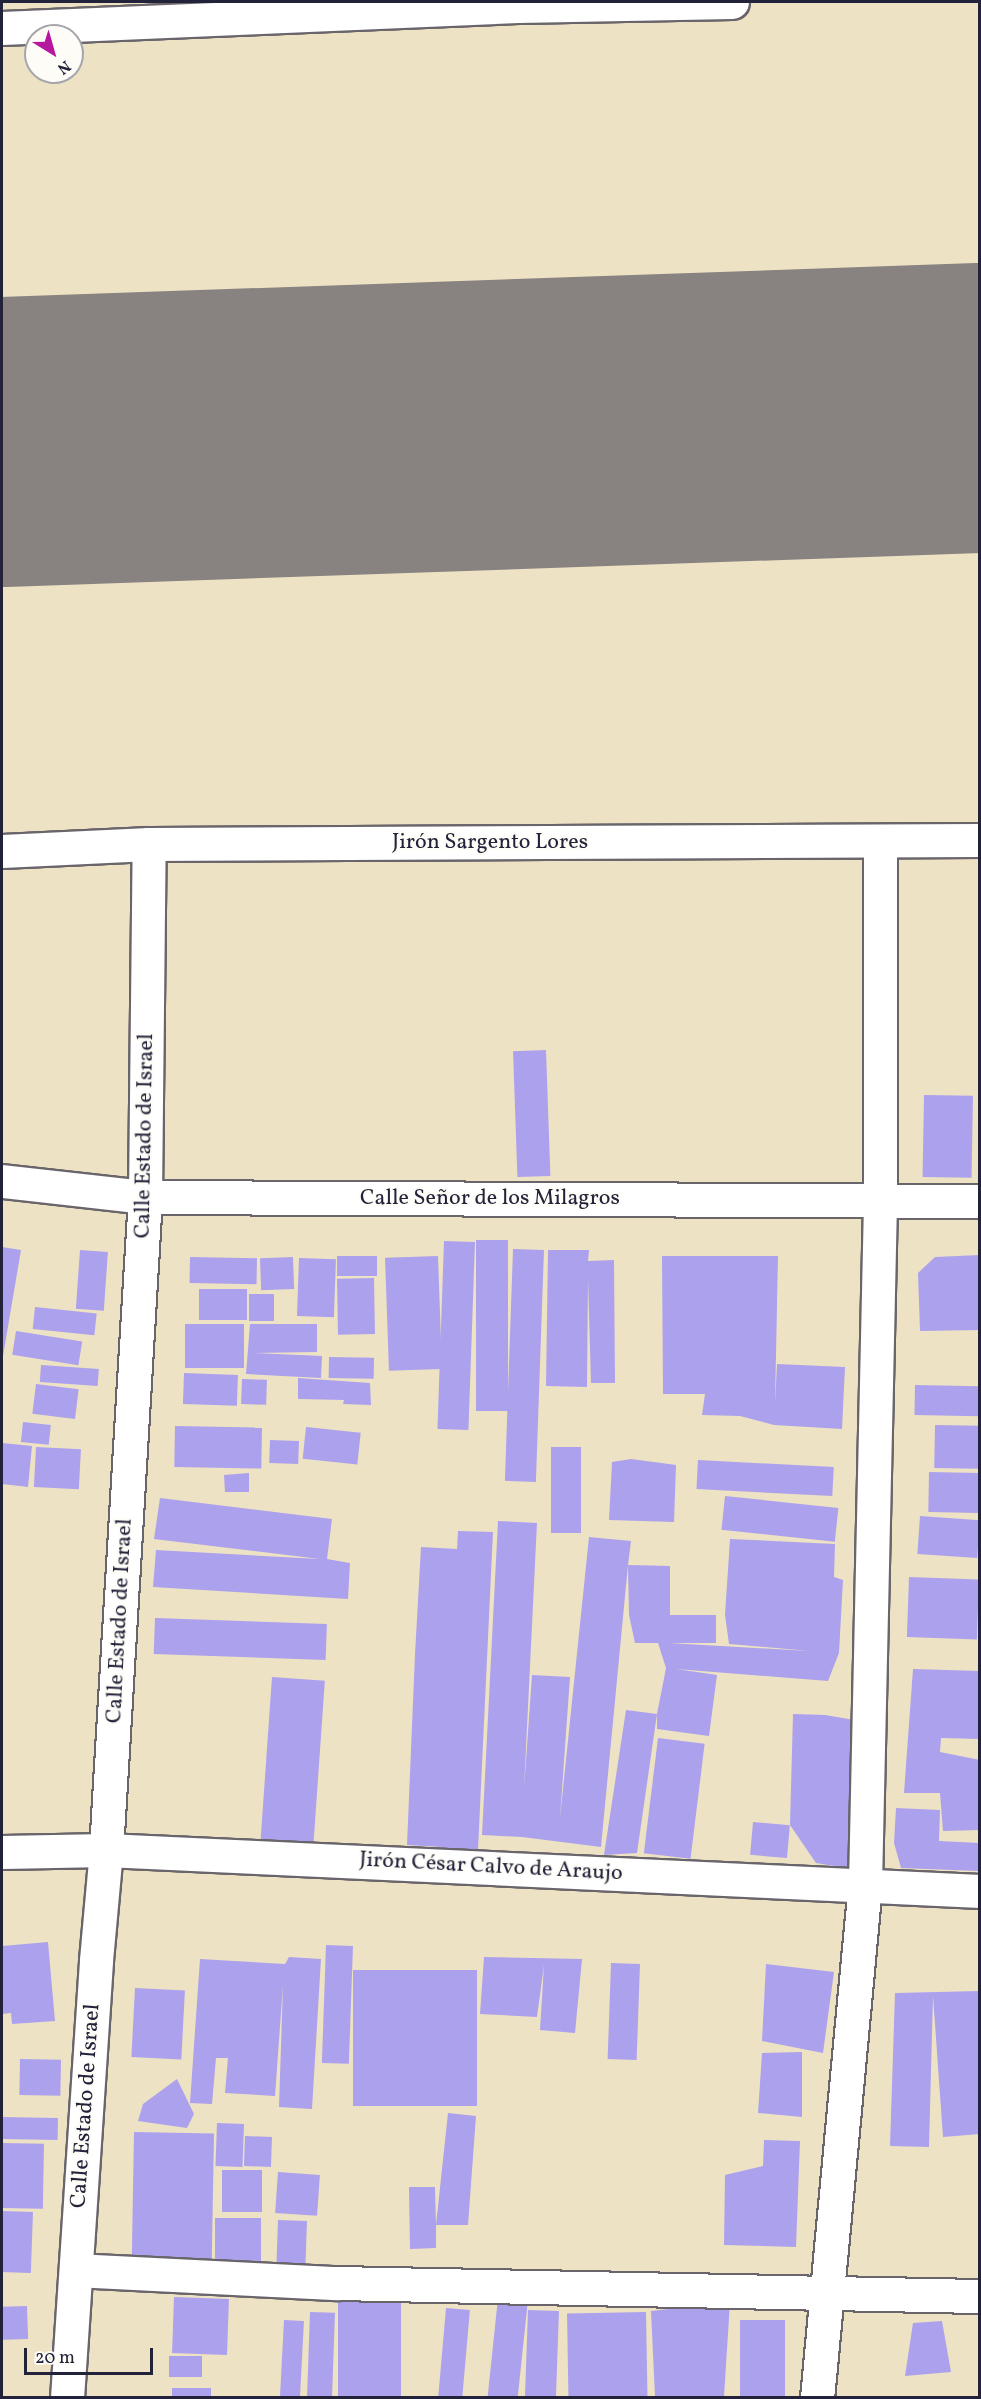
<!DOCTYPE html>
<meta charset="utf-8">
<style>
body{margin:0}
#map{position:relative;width:981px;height:2399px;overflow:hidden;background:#eee2c4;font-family:Vollkorn,serif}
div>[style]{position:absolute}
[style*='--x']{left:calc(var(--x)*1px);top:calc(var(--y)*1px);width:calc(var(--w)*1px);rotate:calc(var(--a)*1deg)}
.runway>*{height:290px;margin:-145px;padding:0 145px;transform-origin:145px;border-radius:145px;background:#888280}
.building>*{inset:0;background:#aca1ed;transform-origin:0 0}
.roads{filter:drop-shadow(2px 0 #69656b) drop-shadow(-2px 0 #69656b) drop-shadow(0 2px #69656b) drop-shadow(0 -2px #69656b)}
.minor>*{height:33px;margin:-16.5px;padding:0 16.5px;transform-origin:16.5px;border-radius:16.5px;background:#fff}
span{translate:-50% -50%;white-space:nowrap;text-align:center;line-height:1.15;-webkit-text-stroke:4.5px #fdfcf7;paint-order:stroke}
.street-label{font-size:22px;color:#22223b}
.frame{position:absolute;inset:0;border:3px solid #22223b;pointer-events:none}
.north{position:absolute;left:24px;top:24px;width:60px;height:60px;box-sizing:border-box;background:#fdfcf7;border:2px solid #a5a5ac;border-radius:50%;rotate:143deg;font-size:16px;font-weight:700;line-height:24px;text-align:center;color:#22223b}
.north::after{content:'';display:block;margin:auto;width:21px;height:27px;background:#b5179e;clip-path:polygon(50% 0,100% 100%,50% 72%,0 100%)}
.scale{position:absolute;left:24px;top:2348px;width:129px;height:27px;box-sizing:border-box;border:3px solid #22223b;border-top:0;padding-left:8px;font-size:18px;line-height:21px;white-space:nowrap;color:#22223b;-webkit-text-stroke:4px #fdfcf7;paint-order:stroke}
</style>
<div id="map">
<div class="runway">
<div style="--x:2;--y:442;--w:979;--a:-1.99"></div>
</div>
<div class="building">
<div style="left:546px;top:1050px;width:126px;height:33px;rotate:88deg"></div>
<div style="left:924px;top:1095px;width:49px;height:82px;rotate:1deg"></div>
<div style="left:476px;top:1240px;width:32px;height:171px"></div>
<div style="left:444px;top:1241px;width:31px;height:188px;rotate:2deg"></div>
<div style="clip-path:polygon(2px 1247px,21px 1250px,3px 1356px,2px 1356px)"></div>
<div style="left:513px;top:1249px;width:31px;height:232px;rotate:2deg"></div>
<div style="left:80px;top:1250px;width:28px;height:59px;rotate:4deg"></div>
<div style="clip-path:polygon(548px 1250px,589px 1250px,588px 1261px,614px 1260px,615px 1383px,591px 1383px,588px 1279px,587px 1387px,546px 1386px)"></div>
<div style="clip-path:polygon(980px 1255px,980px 1330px,920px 1331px,918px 1273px,935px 1257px)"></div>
<div style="left:377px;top:1256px;width:20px;height:40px;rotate:90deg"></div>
<div style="left:438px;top:1256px;width:113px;height:53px;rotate:88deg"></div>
<div style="clip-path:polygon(662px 1256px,778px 1256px,775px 1404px,777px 1364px,845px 1367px,842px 1429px,774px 1425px,740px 1416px,702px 1415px,705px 1394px,663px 1394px)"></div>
<div style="left:190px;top:1257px;width:67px;height:26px;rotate:1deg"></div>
<div style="left:293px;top:1257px;width:32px;height:33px;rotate:88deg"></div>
<div style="left:299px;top:1258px;width:37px;height:58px;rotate:2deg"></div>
<div style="left:374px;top:1278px;width:56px;height:37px;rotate:89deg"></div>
<div style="left:199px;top:1289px;width:48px;height:31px"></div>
<div style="left:249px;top:1294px;width:25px;height:27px"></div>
<div style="left:35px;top:1307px;width:62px;height:22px;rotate:6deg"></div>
<div style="left:185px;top:1324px;width:59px;height:44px"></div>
<div style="clip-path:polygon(250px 1324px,317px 1324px,317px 1352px,254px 1353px,322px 1356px,321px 1378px,246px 1374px)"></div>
<div style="left:16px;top:1331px;width:67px;height:24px;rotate:9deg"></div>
<div style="left:329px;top:1357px;width:45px;height:21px;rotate:1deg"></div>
<div style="left:41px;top:1365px;width:58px;height:17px;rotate:4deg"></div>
<div style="left:184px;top:1373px;width:54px;height:31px;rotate:2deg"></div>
<div style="clip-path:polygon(298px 1378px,370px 1383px,371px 1405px,343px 1404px,344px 1400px,298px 1399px)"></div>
<div style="left:242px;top:1379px;width:25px;height:25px;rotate:2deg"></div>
<div style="left:36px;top:1384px;width:43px;height:30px;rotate:7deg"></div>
<div style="left:915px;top:1385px;width:65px;height:30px;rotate:1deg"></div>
<div style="left:23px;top:1422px;width:28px;height:20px;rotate:6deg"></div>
<div style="left:935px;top:1425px;width:45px;height:43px;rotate:1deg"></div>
<div style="left:175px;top:1426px;width:87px;height:41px;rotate:1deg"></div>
<div style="left:306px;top:1427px;width:55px;height:32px;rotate:6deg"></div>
<div style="left:270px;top:1440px;width:29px;height:23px;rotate:2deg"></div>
<div style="clip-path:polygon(2px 1443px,32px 1446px,28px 1487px,2px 1484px)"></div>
<div style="left:36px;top:1447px;width:45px;height:40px;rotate:3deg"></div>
<div style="left:551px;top:1447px;width:30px;height:86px"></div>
<div style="clip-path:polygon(631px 1459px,676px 1465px,674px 1522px,609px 1520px,612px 1462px)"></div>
<div style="left:698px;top:1460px;width:136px;height:29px;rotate:3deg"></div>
<div style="left:929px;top:1472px;width:51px;height:40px;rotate:1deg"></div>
<div style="clip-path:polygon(249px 1473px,249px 1492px,225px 1492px,224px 1475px)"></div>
<div style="left:725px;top:1496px;width:114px;height:34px;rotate:6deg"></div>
<div style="clip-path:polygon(160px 1498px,332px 1519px,327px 1559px,350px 1563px,348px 1599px,153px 1587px,156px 1550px,320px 1559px,154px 1539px)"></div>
<div style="left:920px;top:1516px;width:60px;height:38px;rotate:4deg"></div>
<div style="clip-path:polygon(498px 1521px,537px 1523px,524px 1789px,532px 1675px,570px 1677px,560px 1818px,589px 1537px,631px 1541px,628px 1565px,670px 1566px,670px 1615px,716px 1615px,716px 1643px,669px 1643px,810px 1651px,729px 1644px,725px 1615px,730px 1539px,835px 1544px,834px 1577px,843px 1580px,839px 1653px,828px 1681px,676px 1669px,717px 1675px,709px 1736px,657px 1729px,657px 1714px,637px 1853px,604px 1855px,626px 1710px,657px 1714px,666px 1668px,658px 1643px,635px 1643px,629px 1615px,628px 1565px,601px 1847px,522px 1837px,482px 1835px)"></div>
<div style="clip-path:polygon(458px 1531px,493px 1532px,478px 1850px,442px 1856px,442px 1847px,407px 1845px,415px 1654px,421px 1547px,457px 1549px)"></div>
<div style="left:909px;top:1577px;width:70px;height:60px;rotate:2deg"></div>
<div style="left:155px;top:1618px;width:172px;height:36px;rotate:2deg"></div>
<div style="clip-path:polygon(913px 1669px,980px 1671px,980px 1739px,941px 1738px,940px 1752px,980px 1760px,980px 1830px,943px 1831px,940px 1793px,904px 1793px)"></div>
<div style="left:272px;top:1677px;width:53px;height:166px;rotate:4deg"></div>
<div style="clip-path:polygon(793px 1714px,825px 1715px,860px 1721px,859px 1870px,816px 1863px,790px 1825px)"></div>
<div style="left:658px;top:1738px;width:47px;height:116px;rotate:7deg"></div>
<div style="clip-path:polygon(896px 1808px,940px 1810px,939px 1841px,980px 1843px,978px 1871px,901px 1868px,894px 1843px)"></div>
<div style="left:753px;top:1822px;width:37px;height:33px;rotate:5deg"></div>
<div style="clip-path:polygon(48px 1942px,55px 2021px,12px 2024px,11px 2013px,2px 2014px,2px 1946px)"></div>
<div style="left:326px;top:1945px;width:27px;height:118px;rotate:2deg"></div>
<div style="clip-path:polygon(289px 1957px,321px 1959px,312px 2109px,279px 2107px,283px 1985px,275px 2096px,225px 2093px,228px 2058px,216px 2058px,212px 2104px,190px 2103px,200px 1959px,285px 1964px)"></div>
<div style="clip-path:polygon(484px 1957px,582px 1959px,575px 2033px,540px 2030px,544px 1965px,537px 2017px,480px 2014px)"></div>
<div style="left:611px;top:1963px;width:29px;height:96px;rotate:2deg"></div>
<div style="clip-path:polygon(766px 1964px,834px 1972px,823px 2053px,762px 2041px)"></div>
<div style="left:353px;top:1970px;width:124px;height:136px"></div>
<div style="left:135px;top:1988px;width:50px;height:69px;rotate:3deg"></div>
<div style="clip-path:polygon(980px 1991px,980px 2134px,943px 2137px,933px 1996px,929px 2147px,890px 2146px,895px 1993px)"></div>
<div style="clip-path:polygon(802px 2052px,802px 2117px,758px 2113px,762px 2053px)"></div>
<div style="left:20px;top:2059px;width:41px;height:36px;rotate:1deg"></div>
<div style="clip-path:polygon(177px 2079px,194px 2114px,187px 2128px,138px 2121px,143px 2104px)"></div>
<div style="clip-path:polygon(448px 2113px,476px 2116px,468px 2225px,436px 2225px,436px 2248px,410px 2249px,409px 2187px,435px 2187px,436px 2225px)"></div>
<div style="left:2px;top:2117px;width:56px;height:22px;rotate:1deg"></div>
<div style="left:217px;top:2123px;width:27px;height:43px;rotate:2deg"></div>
<div style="left:134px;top:2132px;width:80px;height:135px;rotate:1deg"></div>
<div style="left:245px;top:2136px;width:27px;height:30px;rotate:2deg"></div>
<div style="clip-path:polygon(764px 2140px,800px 2141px,796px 2247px,724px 2245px,725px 2175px,763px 2166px)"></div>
<div style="left:2px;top:2143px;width:42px;height:65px;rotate:1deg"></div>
<div style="left:222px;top:2170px;width:40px;height:42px"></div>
<div style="left:278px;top:2172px;width:42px;height:41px;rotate:4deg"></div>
<div style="left:2px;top:2211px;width:31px;height:61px;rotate:2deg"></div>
<div style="left:261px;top:2218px;width:48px;height:46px;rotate:90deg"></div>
<div style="left:278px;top:2220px;width:29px;height:49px;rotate:2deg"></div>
<div style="left:174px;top:2297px;width:55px;height:56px;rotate:2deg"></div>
<div style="left:498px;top:2298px;width:30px;height:100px;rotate:6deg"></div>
<div style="left:338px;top:2302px;width:63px;height:95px"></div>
<div style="clip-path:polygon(730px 2302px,724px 2397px,655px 2397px,651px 2311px)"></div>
<div style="left:27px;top:2306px;width:33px;height:25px;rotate:88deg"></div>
<div style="left:446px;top:2308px;width:24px;height:89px;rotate:5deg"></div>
<div style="left:528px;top:2310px;width:31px;height:87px;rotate:2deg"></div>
<div style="left:310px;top:2312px;width:25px;height:85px;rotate:2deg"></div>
<div style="left:646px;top:2312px;width:85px;height:79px;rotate:89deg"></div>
<div style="left:284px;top:2320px;width:20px;height:77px;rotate:3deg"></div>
<div style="left:740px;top:2320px;width:45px;height:77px"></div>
<div style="clip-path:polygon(942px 2321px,951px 2372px,905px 2376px,913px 2323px)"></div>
<div style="left:169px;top:2356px;width:33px;height:21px"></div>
<div style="left:211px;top:2388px;width:9px;height:39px;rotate:90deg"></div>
</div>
<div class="roads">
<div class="minor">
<div style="--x:2;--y:28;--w:516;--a:-2.44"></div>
<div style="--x:518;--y:6;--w:214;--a:-1.1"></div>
<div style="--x:2;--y:851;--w:147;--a:-2.7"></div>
<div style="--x:149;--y:844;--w:831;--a:-0.28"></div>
<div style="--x:2;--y:1181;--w:144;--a:6.4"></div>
<div style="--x:145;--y:1197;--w:835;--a:0.27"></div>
<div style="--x:2;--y:1852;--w:104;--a:-1.1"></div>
<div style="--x:106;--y:1850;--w:875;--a:2.69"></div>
<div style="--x:76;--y:2270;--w:260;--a:2.9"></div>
<div style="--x:336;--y:2283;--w:644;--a:1.16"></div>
<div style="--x:67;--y:2398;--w:439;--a:-86.2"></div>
<div style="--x:96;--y:1960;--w:110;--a:-84.8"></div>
<div style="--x:106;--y:1850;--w:654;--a:-86.58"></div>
<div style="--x:145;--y:1197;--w:353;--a:-89.4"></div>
<div style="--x:817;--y:2398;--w:516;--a:-84.66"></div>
<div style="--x:865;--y:1884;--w:684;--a:-88.74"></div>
<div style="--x:880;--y:1200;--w:357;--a:-90"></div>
</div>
</div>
<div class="street-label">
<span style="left:490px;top:843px">Jirón Sargento Lores</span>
<span style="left:145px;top:1136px;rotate:-89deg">Calle Estado de Israel</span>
<span style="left:490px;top:1199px">Calle Señor de los Milagros</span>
<span style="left:120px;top:1621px;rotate:-87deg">Calle Estado de Israel</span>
<span style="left:491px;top:1867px;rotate:3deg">Jirón César Calvo de Araujo</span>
<span style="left:86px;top:2106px;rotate:-86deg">Calle Estado de Israel</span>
</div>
<div class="frame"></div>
<div class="north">N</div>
<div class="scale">20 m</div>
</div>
